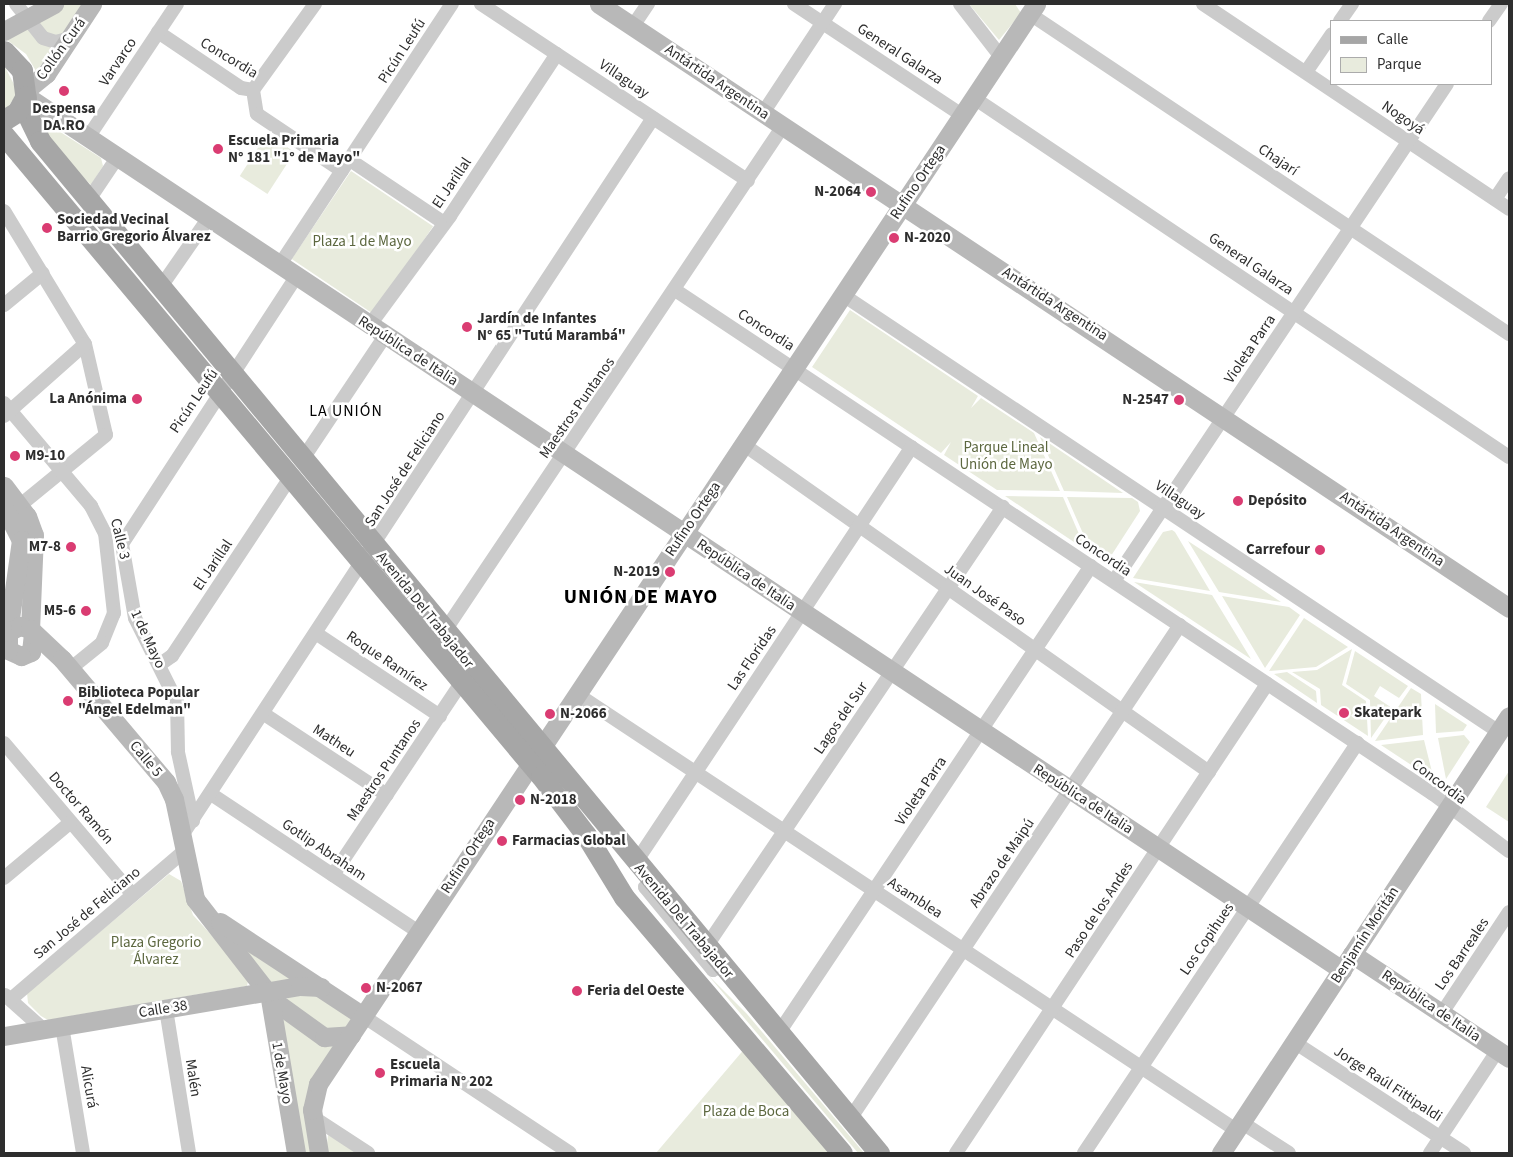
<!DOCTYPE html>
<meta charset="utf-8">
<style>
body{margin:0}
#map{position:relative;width:1513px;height:1157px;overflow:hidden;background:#fff;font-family:"Source Sans 3",sans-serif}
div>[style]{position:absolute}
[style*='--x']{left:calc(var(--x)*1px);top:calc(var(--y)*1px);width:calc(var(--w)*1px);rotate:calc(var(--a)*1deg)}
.green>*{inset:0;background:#e8ebdd;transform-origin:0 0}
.street>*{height:14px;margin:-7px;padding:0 7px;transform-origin:7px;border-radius:7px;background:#cbcbcb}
.secondary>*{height:19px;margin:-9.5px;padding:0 9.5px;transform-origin:9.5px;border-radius:9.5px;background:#b8b8b8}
.primary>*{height:21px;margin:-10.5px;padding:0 10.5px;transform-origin:10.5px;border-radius:10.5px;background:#a6a6a6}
.dots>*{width:14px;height:14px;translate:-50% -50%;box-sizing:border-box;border:2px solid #fff;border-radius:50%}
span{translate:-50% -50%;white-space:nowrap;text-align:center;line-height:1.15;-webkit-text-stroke:5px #fff;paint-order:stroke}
.street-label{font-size:15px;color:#2e2e2e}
.poi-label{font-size:15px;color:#2e2e2e;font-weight:700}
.left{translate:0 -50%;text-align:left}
.right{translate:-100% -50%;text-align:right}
.park-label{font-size:15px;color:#5c673f}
.neighbourhood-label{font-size:16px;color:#000;letter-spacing:1px}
.district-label{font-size:20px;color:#000;font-weight:700;letter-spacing:1px}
.frame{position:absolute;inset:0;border:5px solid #2e2e2e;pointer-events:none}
.legend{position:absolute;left:1330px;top:20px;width:162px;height:65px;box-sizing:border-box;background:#fff;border:1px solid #ababab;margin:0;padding:6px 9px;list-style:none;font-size:15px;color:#2e2e2e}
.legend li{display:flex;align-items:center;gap:10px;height:25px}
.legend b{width:25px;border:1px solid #ababab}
</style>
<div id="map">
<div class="green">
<div style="clip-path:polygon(64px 4px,86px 4px,66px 34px,53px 39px,36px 23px)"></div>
<div style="clip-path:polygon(969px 4px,1015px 4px,1021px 13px,999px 40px)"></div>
<div style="clip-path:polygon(25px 25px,57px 47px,36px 71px,26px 54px,7px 40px)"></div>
<div style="clip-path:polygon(4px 65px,18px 92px,4px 113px)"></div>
<div style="clip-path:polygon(40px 119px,101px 158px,103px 166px,91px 185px,40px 135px)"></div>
<div style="left:267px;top:134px;width:33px;height:50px;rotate:33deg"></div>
<div style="left:351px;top:171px;width:99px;height:106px;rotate:34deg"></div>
<div style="clip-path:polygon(850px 310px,978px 396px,971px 408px,981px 398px,1034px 433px,1060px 491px,997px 490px,944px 455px,951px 442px,941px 453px,812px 367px)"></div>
<div style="clip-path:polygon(1040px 437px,1123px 493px,1064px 491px)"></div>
<div style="clip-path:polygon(1005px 496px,1063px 497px,1086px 550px)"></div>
<div style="clip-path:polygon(1067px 497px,1132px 498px,1138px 502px,1140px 511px,1109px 559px,1102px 561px,1092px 554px)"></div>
<div style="clip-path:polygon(1172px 530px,1175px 532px,1210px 591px,1133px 578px,1163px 532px)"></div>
<div style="clip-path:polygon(1188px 541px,1281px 602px,1219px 592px)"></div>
<div style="clip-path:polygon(1134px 582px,1212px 595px,1251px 659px)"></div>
<div style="clip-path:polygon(1222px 596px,1289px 607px,1300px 615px,1265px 668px)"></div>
<div style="clip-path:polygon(1304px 618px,1348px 647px,1316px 667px,1269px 671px)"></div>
<div style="clip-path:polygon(1352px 649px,1342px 685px,1366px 701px,1368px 736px,1321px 705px,1320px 689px,1292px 672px,1317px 670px)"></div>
<div style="clip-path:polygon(1355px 651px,1408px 686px,1399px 698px,1380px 686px,1374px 696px,1392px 708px,1371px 738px,1370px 700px,1346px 684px)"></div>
<div style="clip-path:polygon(1287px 672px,1316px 691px,1317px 703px,1274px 674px)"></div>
<div style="clip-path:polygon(1411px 688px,1421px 694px,1423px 735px,1375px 741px)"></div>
<div style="clip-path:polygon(1435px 704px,1467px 725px,1463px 731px,1436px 733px)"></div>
<div style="clip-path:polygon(1464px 735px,1470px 742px,1446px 779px,1438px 738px)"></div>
<div style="clip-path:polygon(1424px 740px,1434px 780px,1381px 745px)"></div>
<div style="clip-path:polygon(1509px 771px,1509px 822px,1486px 807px)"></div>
<div style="clip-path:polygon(169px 874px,181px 881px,193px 915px,249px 976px,247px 986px,48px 1020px,41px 1016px,28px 1003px,27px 993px)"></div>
<div style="clip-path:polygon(237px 943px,299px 981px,272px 983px)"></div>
<div style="clip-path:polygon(708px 975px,747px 1014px,864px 1153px,858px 1153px)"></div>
<div style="clip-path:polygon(306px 989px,351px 1018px,351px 1025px,335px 1034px,286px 999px)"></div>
<div style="clip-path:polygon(279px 1017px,335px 1044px,310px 1085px,315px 1153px,302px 1153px)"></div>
<div style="clip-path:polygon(746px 1047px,836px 1153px,656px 1153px)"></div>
<div style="clip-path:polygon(328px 1135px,360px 1153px,326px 1153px)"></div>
</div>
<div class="street">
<div style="--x:16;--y:4;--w:43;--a:51.5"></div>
<div style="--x:43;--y:38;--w:14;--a:17"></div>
<div style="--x:56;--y:42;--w:15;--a:-16"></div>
<div style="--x:481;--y:4;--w:320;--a:33.5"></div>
<div style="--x:794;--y:4;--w:201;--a:33.5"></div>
<div style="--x:960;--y:4;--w:67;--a:52.3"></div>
<div style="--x:1203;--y:4;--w:368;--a:33.8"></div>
<div style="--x:1030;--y:14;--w:576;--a:33.75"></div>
<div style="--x:1340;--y:21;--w:21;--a:-55"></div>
<div style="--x:1489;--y:21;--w:21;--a:-55"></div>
<div style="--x:633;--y:26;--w:27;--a:-56"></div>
<div style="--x:158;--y:32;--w:100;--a:34"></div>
<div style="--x:241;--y:88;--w:12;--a:9"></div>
<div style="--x:1306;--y:72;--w:46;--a:-55.6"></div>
<div style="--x:253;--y:90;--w:24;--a:81"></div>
<div style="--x:257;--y:114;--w:102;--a:33.8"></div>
<div style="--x:253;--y:90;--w:106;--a:-54.2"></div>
<div style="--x:974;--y:98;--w:644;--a:33.86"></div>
<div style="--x:763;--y:113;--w:131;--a:-56.6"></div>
<div style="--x:87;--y:139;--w:162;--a:-56.3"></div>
<div style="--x:350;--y:160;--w:113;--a:33.8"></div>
<div style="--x:1495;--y:199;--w:25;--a:-56"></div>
<div style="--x:88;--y:201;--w:52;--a:-56"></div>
<div style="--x:4;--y:211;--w:156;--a:58.7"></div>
<div style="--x:85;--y:344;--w:93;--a:77"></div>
<div style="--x:106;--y:435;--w:120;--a:140.7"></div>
<div style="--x:279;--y:266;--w:314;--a:-56.6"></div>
<div style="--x:160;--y:288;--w:84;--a:-55.2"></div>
<div style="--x:675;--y:290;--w:910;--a:33.62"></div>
<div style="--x:1433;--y:794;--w:95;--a:36.9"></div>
<div style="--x:843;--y:295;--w:788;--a:33.67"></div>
<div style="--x:4;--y:305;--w:50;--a:-39.4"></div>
<div style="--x:369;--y:326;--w:137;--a:-53.6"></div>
<div style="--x:450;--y:216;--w:194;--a:-56.6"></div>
<div style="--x:4;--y:403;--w:135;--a:49.8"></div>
<div style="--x:91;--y:506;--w:30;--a:63"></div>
<div style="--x:105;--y:533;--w:81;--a:83.6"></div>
<div style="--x:114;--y:613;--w:32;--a:112"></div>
<div style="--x:102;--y:643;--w:41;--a:140.9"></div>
<div style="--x:4;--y:416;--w:108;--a:-41.6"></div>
<div style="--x:743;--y:444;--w:570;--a:35.14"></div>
<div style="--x:302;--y:460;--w:149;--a:-56.2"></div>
<div style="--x:1114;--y:581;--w:598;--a:-56.18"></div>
<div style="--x:444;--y:632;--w:609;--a:-56.18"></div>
<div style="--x:317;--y:634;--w:148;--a:33.7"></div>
<div style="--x:159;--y:665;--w:16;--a:-35"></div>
<div style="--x:172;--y:656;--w:214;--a:-56.5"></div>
<div style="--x:577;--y:694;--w:790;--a:33.49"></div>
<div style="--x:264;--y:714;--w:147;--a:33.4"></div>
<div style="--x:4;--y:743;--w:199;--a:49.7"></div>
<div style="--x:211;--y:794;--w:250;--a:33.6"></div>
<div style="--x:193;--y:821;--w:71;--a:-102.3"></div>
<div style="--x:178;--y:752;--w:50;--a:-91.1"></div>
<div style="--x:177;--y:702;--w:94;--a:-116.6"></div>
<div style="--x:135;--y:618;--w:75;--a:-100"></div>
<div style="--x:122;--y:544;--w:319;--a:-56.9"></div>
<div style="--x:181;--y:837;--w:860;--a:-56.72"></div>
<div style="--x:636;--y:862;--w:498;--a:-56.4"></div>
<div style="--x:333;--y:875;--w:231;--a:-56.3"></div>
<div style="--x:4;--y:878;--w:87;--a:-39.9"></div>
<div style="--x:649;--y:884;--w:107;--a:50.7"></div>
<div style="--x:717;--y:967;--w:5;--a:143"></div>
<div style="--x:713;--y:970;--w:107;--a:-129.3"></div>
<div style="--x:645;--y:887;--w:5;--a:-37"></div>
<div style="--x:706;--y:947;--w:531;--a:-55.98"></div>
<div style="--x:5;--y:995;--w:51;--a:41.8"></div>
<div style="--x:11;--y:999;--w:228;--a:-40.5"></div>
<div style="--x:166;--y:1009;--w:146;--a:80.9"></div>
<div style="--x:1442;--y:1013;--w:121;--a:-56.4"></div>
<div style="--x:363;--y:1016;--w:248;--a:33.5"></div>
<div style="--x:62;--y:1026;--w:129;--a:80.6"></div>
<div style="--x:778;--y:1034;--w:563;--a:-56.23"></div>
<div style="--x:1294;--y:1042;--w:203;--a:33.1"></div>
<div style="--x:313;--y:1117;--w:66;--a:33.2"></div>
<div style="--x:850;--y:1119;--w:594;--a:-56.26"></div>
<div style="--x:1241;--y:1122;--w:57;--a:32.9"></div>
<div style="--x:956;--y:1153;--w:563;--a:-56.45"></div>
<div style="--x:1084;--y:1153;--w:493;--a:-56.3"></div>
<div style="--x:1430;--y:1153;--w:123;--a:-56.6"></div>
</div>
<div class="secondary">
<div style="--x:599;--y:4;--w:1092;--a:33.57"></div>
<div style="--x:4;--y:31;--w:57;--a:-28.4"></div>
<div style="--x:26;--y:90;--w:26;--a:-39"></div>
<div style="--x:46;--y:74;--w:84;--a:-56.7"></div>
<div style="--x:26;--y:96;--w:1580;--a:33.59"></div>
<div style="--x:4;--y:486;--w:38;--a:53"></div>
<div style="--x:27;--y:516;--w:20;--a:70"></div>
<div style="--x:34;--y:535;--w:94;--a:92.4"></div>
<div style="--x:4;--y:507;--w:37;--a:63"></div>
<div style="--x:21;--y:540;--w:93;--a:98"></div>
<div style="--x:33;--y:633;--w:19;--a:96"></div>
<div style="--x:31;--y:652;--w:11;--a:158"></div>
<div style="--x:21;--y:656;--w:14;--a:-155"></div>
<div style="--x:8;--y:650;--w:18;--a:-90"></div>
<div style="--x:8;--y:632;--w:13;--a:-27"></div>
<div style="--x:20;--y:626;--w:10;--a:17"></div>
<div style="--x:30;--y:629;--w:44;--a:43.2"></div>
<div style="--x:62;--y:659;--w:161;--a:49.8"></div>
<div style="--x:166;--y:782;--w:19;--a:65"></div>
<div style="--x:174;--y:799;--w:102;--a:78.1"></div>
<div style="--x:195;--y:899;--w:129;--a:52.2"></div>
<div style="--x:274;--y:1001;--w:62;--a:35.8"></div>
<div style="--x:324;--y:1037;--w:27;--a:-4"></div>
<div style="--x:220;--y:922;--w:171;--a:33.3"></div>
<div style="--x:1352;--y:954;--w:188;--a:33.5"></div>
<div style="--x:269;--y:993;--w:162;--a:80.4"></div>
<div style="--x:4;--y:1036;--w:300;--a:-9.6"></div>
<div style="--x:300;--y:986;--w:21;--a:3"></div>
<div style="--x:319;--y:1153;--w:44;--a:-99.2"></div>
<div style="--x:312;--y:1110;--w:27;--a:-77"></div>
<div style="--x:318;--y:1084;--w:1297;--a:-56.38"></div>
<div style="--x:1221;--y:1153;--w:523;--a:-56.61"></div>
</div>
<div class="primary">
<div style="--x:4;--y:51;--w:26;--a:47"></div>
<div style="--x:22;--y:70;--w:46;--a:82.6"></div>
<div style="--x:28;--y:116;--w:28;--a:64"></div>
<div style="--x:40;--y:141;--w:1315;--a:50.34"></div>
<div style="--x:4;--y:120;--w:15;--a:-32"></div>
<div style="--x:17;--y:112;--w:18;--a:-61"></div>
<div style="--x:4;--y:135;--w:836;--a:50.05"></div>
<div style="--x:541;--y:776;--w:74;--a:52.7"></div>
<div style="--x:586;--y:835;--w:73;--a:58.5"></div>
<div style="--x:624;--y:897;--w:336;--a:49.6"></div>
</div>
<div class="dots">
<div style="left:64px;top:91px;background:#da3c72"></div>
<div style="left:218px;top:149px;background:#da3c72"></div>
<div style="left:871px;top:192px;background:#da3c72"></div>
<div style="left:47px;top:228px;background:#da3c72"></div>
<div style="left:894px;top:238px;background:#da3c72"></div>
<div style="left:467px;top:327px;background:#da3c72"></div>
<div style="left:137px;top:399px;background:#da3c72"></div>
<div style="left:1179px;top:400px;background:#da3c72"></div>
<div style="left:15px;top:456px;background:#da3c72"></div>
<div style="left:1238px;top:501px;background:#da3c72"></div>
<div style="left:71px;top:547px;background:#da3c72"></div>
<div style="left:1320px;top:550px;background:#da3c72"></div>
<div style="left:670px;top:572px;background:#da3c72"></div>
<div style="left:86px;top:611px;background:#da3c72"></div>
<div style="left:68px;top:701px;background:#da3c72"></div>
<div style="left:1344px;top:713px;background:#da3c72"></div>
<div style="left:550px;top:714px;background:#da3c72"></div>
<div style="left:520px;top:800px;background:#da3c72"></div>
<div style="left:502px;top:841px;background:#da3c72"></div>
<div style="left:366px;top:988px;background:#da3c72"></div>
<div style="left:577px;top:991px;background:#da3c72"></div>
<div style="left:380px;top:1073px;background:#da3c72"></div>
</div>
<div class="street-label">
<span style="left:61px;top:49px;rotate:-54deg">Collón Curá</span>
<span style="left:402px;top:51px;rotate:-57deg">Picún Leufú</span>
<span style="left:900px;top:54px;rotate:33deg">General Galarza</span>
<span style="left:229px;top:58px;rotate:31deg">Concordia</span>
<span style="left:118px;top:62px;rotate:-56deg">Varvarco</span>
<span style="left:624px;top:79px;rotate:34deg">Villaguay</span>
<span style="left:717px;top:82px;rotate:34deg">Antártida Argentina</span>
<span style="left:1403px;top:118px;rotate:34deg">Nogoyá</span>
<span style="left:1278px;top:160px;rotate:34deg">Chajarí</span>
<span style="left:918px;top:182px;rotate:-56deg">Rufino Ortega</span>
<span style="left:452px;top:183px;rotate:-56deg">El Jarillal</span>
<span style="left:1251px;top:264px;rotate:34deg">General Galarza</span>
<span style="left:1055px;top:304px;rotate:33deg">Antártida Argentina</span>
<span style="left:766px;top:330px;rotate:33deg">Concordia</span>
<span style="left:1250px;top:349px;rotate:-56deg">Violeta Parra</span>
<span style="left:408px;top:351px;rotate:33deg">República de Italia</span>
<span style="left:194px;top:401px;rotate:-56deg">Picún Leufú</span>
<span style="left:577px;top:408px;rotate:-55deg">Maestros Puntanos</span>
<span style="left:405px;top:469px;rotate:-57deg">San José de Feliciano</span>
<span style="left:1180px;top:500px;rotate:34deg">Villaguay</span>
<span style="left:693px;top:519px;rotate:-56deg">Rufino Ortega</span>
<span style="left:1392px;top:529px;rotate:34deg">Antártida Argentina</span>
<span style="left:120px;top:539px;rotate:76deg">Calle 3</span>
<span style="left:1103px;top:555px;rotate:34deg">Concordia</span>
<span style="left:213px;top:565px;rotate:-56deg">El Jarillal</span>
<span style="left:746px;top:575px;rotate:34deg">República de Italia</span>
<span style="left:985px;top:595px;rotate:35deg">Juan José Paso</span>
<span style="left:425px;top:610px;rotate:51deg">Avenida Del Trabajador</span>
<span style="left:148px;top:639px;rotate:65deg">1 de Mayo</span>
<span style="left:752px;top:658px;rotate:-56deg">Las Floridas</span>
<span style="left:387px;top:661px;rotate:34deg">Roque Ramírez</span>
<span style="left:841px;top:718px;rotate:-56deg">Lagos del Sur</span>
<span style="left:334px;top:741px;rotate:33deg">Matheu</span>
<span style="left:146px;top:759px;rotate:50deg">Calle 5</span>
<span style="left:384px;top:770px;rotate:-56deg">Maestros Puntanos</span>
<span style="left:1439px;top:782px;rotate:37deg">Concordia</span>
<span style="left:921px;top:791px;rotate:-56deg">Violeta Parra</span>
<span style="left:1083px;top:799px;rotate:33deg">República de Italia</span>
<span style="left:81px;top:808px;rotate:49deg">Doctor Ramón</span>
<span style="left:324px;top:850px;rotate:34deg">Gotlip Abraham</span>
<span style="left:468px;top:856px;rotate:-57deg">Rufino Ortega</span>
<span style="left:1002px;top:863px;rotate:-56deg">Abrazo de Maipú</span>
<span style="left:915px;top:898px;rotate:33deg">Asamblea</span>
<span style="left:1099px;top:910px;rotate:-57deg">Paso de los Andes</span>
<span style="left:87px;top:913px;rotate:-40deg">San José de Feliciano</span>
<span style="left:684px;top:921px;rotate:50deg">Avenida Del Trabajador</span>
<span style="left:1365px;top:935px;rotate:-57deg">Benjamín Moritán</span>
<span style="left:1207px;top:939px;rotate:-56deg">Los Copihues</span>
<span style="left:1462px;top:954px;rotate:-56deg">Los Barreales</span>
<span style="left:1431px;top:1006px;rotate:34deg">República de Italia</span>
<span style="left:163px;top:1009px;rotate:-9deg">Calle 38</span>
<span style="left:282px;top:1073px;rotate:80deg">1 de Mayo</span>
<span style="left:193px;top:1078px;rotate:81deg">Malén</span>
<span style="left:1388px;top:1084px;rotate:33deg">Jorge Raúl Fittipaldi</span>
<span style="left:89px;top:1087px;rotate:80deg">Alicurá</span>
</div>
<div class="poi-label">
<span style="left:64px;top:117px">Despensa<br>DA.RO</span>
<span class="left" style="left:228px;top:149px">Escuela Primaria<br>N° 181 "1° de Mayo"</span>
<span class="right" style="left:861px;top:192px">N-2064</span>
<span class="left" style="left:57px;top:228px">Sociedad Vecinal<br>Barrio Gregorio Álvarez</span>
<span class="left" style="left:904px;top:238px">N-2020</span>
<span class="left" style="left:477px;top:327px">Jardín de Infantes<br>N° 65 "Tutú Marambá"</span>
<span class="right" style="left:127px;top:399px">La Anónima</span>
<span class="right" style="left:1169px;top:400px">N-2547</span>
<span class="left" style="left:25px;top:456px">M9-10</span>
<span class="left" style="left:1248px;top:501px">Depósito</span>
<span class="right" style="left:61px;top:547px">M7-8</span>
<span class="right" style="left:1310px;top:550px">Carrefour</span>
<span class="right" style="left:660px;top:572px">N-2019</span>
<span class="right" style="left:76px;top:611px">M5-6</span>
<span class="left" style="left:78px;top:701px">Biblioteca Popular<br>"Ángel Edelman"</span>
<span class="left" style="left:1354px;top:713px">Skatepark</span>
<span class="left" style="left:560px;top:714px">N-2066</span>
<span class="left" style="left:530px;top:800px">N-2018</span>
<span class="left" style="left:512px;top:841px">Farmacias Global</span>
<span class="left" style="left:376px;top:988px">N-2067</span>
<span class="left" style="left:587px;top:991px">Feria del Oeste</span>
<span class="left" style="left:390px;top:1073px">Escuela<br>Primaria N° 202</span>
</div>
<div class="park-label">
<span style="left:362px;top:242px">Plaza 1 de Mayo</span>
<span style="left:1006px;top:456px">Parque Lineal<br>Unión de Mayo</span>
<span style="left:156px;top:951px">Plaza Gregorio<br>Álvarez</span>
<span style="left:746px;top:1112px">Plaza de Boca</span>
</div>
<div class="neighbourhood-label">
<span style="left:346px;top:411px">LA UNIÓN</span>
</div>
<div class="district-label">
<span style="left:641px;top:597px">UNIÓN DE MAYO</span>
</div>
<div class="frame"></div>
<ul class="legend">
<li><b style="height:6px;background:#a6a6a6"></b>Calle</li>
<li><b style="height:14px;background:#e8ebdd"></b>Parque</li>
</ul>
</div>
